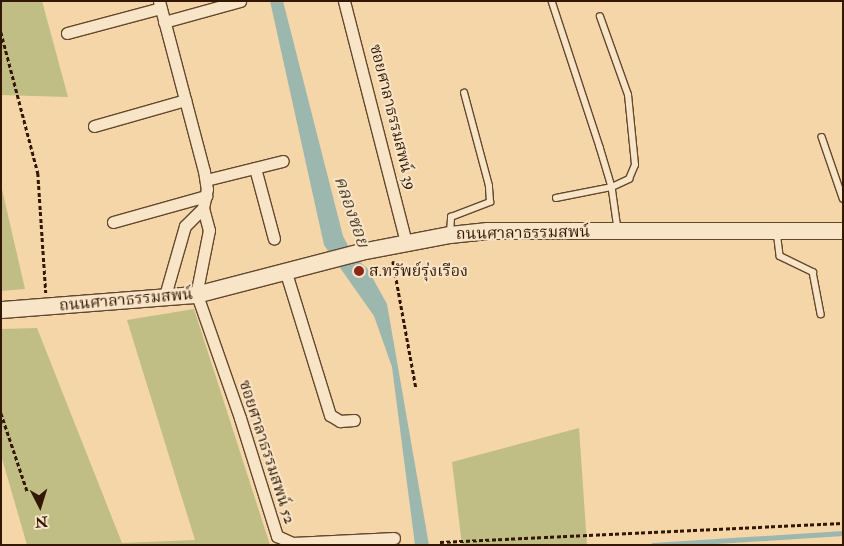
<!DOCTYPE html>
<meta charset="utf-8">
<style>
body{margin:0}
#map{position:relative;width:844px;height:546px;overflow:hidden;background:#f4d6a9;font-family:"IM FELL Double Pica","Noto Serif Thai",serif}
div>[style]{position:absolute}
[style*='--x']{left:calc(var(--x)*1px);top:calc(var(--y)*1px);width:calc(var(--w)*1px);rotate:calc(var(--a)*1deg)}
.green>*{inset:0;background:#c0bd85}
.water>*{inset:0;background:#9cb8ae}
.stream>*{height:4.5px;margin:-2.25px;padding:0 2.25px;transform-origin:2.25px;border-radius:2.25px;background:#9cb8ae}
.path>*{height:2.5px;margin-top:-1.25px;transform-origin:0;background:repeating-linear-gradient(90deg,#331704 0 4px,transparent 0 6.5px)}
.roads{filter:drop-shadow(1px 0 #63472d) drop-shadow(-1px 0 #63472d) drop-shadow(0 1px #63472d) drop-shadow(0 -1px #63472d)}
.lane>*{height:5.5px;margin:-2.75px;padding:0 2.75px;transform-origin:2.75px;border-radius:2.75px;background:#f8e4c7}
.street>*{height:11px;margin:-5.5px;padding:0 5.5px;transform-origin:5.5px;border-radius:5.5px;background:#f8e4c7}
.secondary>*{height:16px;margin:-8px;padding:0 8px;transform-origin:8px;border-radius:8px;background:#f8e4c7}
.dots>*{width:14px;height:14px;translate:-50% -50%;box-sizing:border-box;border:2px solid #f8e4c7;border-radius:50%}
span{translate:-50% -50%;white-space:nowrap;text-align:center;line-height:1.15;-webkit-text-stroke:4px #f8e4c7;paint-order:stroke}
.street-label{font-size:16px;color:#331704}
.poi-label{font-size:16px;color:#331704}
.left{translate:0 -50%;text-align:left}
.water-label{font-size:18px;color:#524737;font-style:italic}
.frame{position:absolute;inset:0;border:2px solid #331704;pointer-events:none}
.north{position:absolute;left:15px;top:481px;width:50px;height:50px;-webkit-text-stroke:4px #f8e4c7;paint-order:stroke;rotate:175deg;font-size:14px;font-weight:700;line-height:20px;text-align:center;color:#331704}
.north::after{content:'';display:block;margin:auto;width:18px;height:22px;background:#331704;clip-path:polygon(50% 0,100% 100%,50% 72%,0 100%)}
</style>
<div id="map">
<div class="green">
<div style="clip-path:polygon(1px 1px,42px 1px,68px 97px,1px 95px)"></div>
<div style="clip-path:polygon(1px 185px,25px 289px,1px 291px)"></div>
<div style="clip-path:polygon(194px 309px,270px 545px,27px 545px,1px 455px,1px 329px,37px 328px,122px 543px,195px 540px,127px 320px)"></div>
<div style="clip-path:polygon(579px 428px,587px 545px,462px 545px,452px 462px)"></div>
</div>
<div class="water">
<div style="clip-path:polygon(270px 1px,283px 1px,343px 236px,354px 257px,367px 268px,387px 304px,429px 545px,415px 545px,392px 367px,374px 316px,324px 245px)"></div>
</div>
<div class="stream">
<div style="--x:653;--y:545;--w:190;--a:-3.6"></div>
</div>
<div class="path">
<div style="--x:1;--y:32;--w:146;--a:75.3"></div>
<div style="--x:38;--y:173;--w:120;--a:86.2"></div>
<div style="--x:393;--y:261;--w:129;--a:79.7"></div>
<div style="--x:1;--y:413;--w:84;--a:71.4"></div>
<div style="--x:440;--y:542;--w:403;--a:-2.7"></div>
</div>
<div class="roads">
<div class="lane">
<div style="--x:552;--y:1;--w:154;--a:71.8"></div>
<div style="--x:600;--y:147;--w:42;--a:73.3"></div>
<div style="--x:612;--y:187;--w:42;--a:81.9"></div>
<div style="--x:822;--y:137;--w:65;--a:71"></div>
<div style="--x:556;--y:198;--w:57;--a:-11.1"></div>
<div style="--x:612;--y:187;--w:19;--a:-25"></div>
<div style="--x:629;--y:179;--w:15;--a:-67"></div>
<div style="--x:635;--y:165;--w:70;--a:-95.7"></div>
<div style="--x:628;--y:95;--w:83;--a:-109.7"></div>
<div style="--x:777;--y:231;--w:25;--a:83"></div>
<div style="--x:780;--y:256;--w:37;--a:26"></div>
<div style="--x:813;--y:272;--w:43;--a:79.2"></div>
<div style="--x:450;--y:233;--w:16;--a:-86"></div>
<div style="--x:451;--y:217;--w:42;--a:-21"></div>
<div style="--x:490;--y:202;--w:16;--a:-94"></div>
<div style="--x:489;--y:186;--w:96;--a:-105"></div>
</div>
<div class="street">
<div style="--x:159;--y:1;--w:176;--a:75.2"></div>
<div style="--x:204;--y:171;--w:18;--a:81"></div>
<div style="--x:207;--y:189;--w:19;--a:102"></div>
<div style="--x:344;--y:1;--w:249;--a:75.6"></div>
<div style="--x:164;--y:22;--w:79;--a:-15.4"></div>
<div style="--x:67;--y:33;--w:97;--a:-14.9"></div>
<div style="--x:94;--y:126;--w:95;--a:-15.9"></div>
<div style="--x:255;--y:168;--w:73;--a:75"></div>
<div style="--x:206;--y:180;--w:79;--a:-13.9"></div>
<div style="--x:113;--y:222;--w:97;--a:-15.6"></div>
<div style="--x:286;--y:273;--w:149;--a:72.8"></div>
<div style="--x:330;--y:415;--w:12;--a:31"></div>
<div style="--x:340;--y:421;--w:14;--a:-4"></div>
<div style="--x:197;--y:295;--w:130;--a:70.7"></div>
<div style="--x:240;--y:418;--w:124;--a:72.6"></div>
<div style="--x:277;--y:536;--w:17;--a:24"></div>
<div style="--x:293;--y:543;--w:101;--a:-2.8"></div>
<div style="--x:164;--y:299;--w:76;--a:-74"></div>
<div style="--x:185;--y:226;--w:25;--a:-45"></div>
<div style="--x:203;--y:208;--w:23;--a:75"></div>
<div style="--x:209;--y:230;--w:66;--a:101.3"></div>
</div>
<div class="secondary">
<div style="--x:1;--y:310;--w:196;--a:-4.4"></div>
<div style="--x:196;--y:295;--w:171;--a:-14.6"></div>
<div style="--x:361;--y:252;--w:91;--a:-10.8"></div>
<div style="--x:450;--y:235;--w:38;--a:-6"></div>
<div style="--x:488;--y:231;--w:355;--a:0"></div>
</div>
</div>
<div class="dots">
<div style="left:359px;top:271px;background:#8f2418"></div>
</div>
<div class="street-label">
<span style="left:393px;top:117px;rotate:76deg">ซอยศาลาธรรมสพน์ 39</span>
<span style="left:523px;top:233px;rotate:-1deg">ถนนศาลาธรรมสพน์</span>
<span style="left:126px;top:300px;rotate:-5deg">ถนนศาลาธรรมสพน์</span>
<span style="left:267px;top:452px;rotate:72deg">ซอยศาลาธรรมสพน์ 52</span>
</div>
<div class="poi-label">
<span class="left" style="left:369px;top:271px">ส.ทรัพย์รุ่งเรือง</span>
</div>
<div class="water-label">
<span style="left:351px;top:212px;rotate:71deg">คลองซอย</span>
</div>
<div class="frame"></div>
<div class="north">N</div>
</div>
